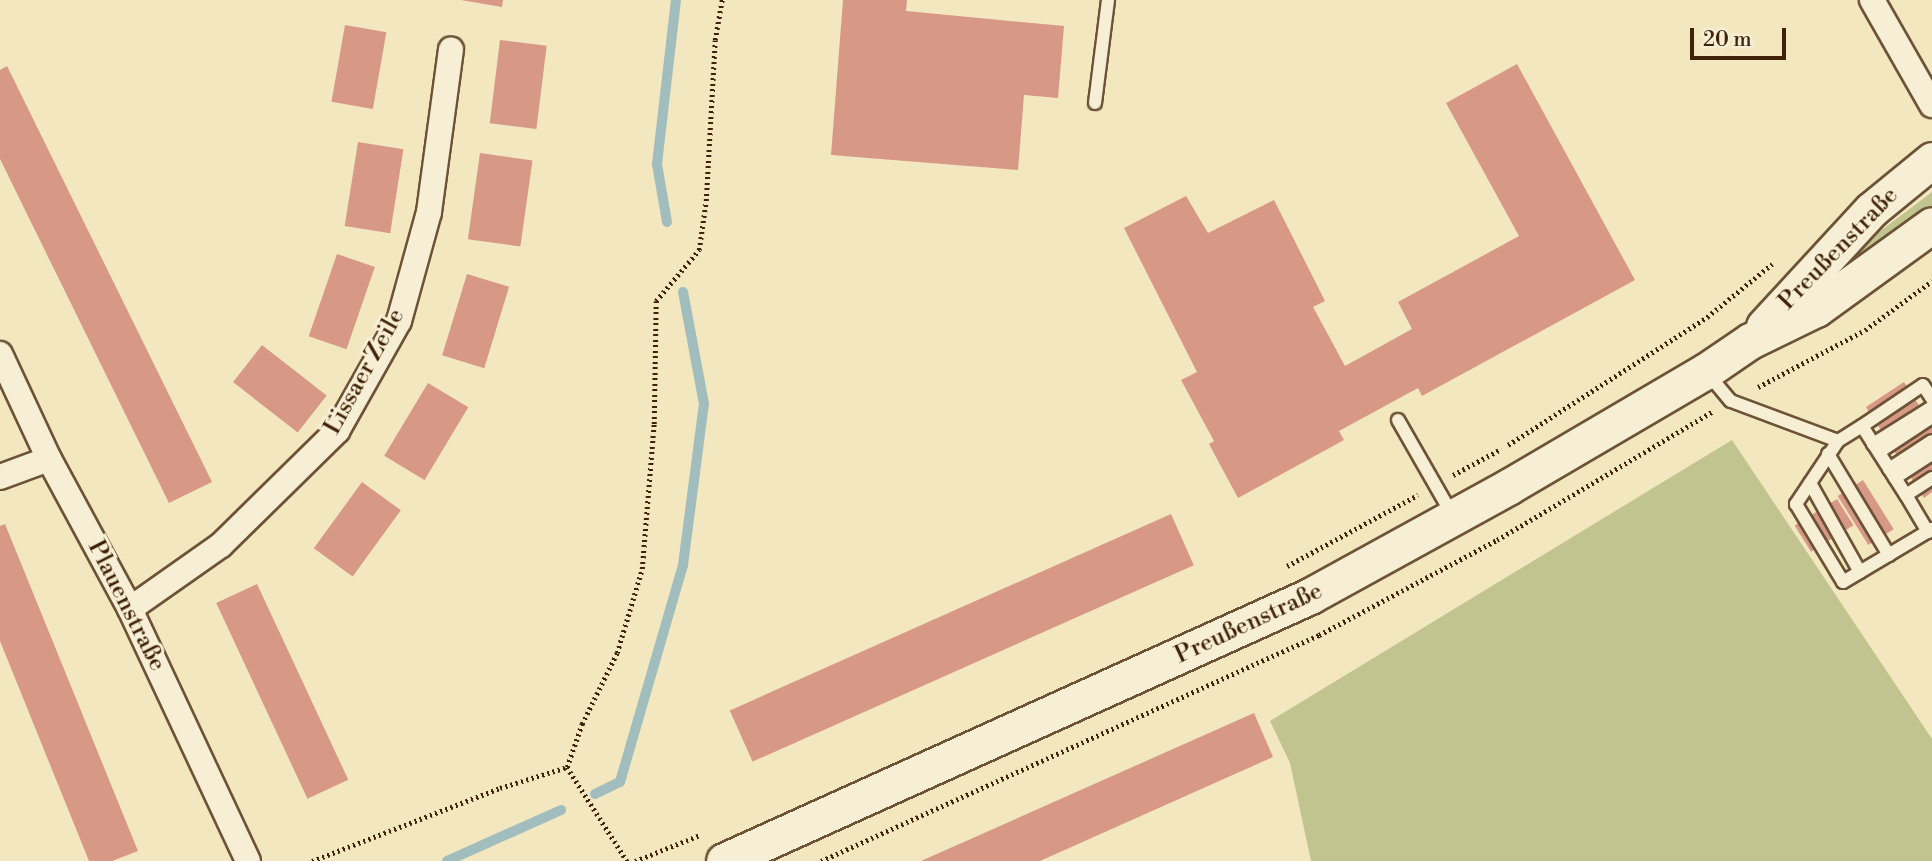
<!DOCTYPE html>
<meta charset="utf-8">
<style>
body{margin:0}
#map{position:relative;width:1932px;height:861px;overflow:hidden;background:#f3e7bf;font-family:"Libre Bodoni",serif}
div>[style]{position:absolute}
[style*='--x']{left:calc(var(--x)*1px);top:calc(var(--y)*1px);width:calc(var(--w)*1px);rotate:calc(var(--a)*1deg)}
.green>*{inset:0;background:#c1c48e}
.stream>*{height:10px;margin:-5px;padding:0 5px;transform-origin:5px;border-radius:5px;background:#a1bdbd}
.building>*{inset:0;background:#d89886;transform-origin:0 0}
.path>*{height:4.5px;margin-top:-2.25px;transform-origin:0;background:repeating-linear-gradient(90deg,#402208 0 2px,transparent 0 5.5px)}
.roads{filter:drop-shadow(2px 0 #6d5336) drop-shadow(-2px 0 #6d5336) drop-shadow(0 2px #6d5336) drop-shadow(0 -2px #6d5336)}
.lane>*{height:12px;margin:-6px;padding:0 6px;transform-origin:6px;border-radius:6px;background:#f7efd5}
.street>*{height:24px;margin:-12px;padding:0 12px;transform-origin:12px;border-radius:12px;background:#f7efd5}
.secondary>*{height:35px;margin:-17.5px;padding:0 17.5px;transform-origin:17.5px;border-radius:17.5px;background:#f7efd5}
span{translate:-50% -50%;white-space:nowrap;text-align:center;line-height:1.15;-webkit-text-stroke:6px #f7efd5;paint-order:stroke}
.street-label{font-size:24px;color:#402208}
.scale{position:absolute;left:1690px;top:28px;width:96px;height:32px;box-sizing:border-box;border:4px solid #402208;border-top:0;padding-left:9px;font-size:21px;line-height:24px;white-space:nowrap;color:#402208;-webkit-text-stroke:5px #f7efd5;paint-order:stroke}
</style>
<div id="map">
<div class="green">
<div style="clip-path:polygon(1932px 192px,1932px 210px,1855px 263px,1853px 260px,1879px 232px)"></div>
<div style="clip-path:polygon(1732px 440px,1932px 739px,1932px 861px,1311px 861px,1290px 763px,1270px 721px)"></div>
</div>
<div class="stream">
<div style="--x:667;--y:222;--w:59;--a:-99.8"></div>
<div style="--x:657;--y:164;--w:165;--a:-83.4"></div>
<div style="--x:595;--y:794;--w:28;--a:-26"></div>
<div style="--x:620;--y:782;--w:226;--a:-73.8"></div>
<div style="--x:683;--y:565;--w:162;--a:-82.6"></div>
<div style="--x:704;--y:404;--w:114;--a:-100.6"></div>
<div style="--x:447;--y:861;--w:125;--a:-24.1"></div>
</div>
<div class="building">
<div style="clip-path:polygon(461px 0,503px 0,502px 7px)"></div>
<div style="clip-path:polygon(843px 0,907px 0,906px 11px,1064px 26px,1058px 98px,1024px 95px,1018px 170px,831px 155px)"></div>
<div style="left:345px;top:25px;width:42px;height:78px;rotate:10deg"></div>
<div style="left:500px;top:40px;width:47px;height:84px;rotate:7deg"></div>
<div style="clip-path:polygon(1517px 64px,1635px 280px,1422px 396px,1418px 388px,1339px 431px,1344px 440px,1238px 498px,1209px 444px,1214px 441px,1181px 380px,1197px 372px,1124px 228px,1186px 196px,1208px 233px,1274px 200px,1325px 301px,1313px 307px,1345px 366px,1412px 329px,1398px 302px,1519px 236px,1446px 103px)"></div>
<div style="clip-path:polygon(7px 66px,212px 482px,169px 503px,0 159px,0 70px)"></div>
<div style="left:358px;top:142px;width:46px;height:85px;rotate:9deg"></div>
<div style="left:480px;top:153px;width:53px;height:87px;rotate:8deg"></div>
<div style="left:337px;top:254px;width:40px;height:87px;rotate:19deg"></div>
<div style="left:467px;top:274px;width:44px;height:85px;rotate:17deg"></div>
<div style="left:262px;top:345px;width:82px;height:47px;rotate:38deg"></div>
<div style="clip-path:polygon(1904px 382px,1922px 410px,1932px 404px,1932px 492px,1924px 498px,1866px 407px)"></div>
<div style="left:428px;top:383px;width:47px;height:85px;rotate:31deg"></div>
<div style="left:1863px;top:480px;width:58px;height:30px;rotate:58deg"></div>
<div style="left:362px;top:482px;width:48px;height:82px;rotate:36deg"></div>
<div style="left:1837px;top:499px;width:31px;height:50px;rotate:58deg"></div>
<div style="left:1171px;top:514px;width:56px;height:483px;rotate:66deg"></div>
<div style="clip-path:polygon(5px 524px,138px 851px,112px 861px,89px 861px,0 641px,0 526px)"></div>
<div style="left:257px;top:584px;width:216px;height:45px;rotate:65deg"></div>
<div style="clip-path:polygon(1254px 713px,1273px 757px,1040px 861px,921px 861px)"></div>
</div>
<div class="path">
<div style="--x:1758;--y:387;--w:121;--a:-28"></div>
<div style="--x:1865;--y:330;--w:83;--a:-36.2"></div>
<div style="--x:1508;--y:445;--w:237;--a:-32.7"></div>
<div style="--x:1707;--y:317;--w:84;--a:-39.2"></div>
<div style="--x:1453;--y:475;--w:55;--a:-28.4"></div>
<div style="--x:1287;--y:566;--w:149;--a:-28.5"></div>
<div style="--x:567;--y:767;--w:112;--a:57.4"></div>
<div style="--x:312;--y:861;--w:202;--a:-21.2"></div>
<div style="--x:500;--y:788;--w:70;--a:-17.4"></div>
<div style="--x:567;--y:767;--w:46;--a:-70.8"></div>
<div style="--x:582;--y:724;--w:79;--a:-63.8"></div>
<div style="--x:617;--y:653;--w:88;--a:-73.4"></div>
<div style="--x:642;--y:569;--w:145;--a:-85.3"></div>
<div style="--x:654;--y:424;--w:123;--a:-89.1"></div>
<div style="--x:656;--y:301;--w:67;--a:-49.9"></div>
<div style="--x:699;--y:250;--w:49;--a:-81.9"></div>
<div style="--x:706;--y:201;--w:161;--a:-86.8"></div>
<div style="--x:715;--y:40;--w:41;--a:-80.1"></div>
<div style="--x:635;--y:861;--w:70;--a:-21.8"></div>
<div style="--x:821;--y:861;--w:547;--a:-24.41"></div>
<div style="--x:1319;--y:635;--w:202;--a:-28.1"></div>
<div style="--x:1497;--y:540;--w:252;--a:-30.8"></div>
</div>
<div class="roads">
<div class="lane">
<div style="--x:1095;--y:103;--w:104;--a:-82.8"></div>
<div style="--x:1708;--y:374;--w:35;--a:50"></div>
<div style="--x:1731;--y:401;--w:114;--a:20.5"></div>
<div style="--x:1838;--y:441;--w:28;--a:-32"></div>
<div style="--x:1862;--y:426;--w:82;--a:57.5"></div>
<div style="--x:1906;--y:495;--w:31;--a:-33"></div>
<div style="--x:1398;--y:420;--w:111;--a:60.2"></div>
<div style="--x:1862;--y:426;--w:73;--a:-33.9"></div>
<div style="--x:1923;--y:385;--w:17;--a:57"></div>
<div style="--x:1838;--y:441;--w:76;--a:123.7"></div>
<div style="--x:1796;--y:504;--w:91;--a:58.9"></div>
<div style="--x:1843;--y:582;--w:104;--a:-30.8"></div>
<div style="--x:1873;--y:444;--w:70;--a:-32.1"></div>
<div style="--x:1879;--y:452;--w:64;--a:-33.4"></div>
<div style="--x:1828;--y:454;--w:118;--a:58.9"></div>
<div style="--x:1889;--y:469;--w:51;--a:-33.1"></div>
<div style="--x:1895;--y:478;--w:44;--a:-33"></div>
<div style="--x:1810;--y:483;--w:102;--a:60.7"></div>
<div style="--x:1906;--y:495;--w:43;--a:59.3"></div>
</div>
<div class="street">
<div style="--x:1872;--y:0;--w:121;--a:60.3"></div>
<div style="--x:0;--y:354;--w:116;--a:65"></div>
<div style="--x:49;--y:459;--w:170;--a:61.6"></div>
<div style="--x:130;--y:609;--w:278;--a:64.9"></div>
<div style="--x:0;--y:477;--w:52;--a:-20.2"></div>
<div style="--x:130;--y:609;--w:111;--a:-35.1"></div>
<div style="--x:221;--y:545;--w:163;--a:-44.5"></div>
<div style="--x:337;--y:431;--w:126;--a:-60.6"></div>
<div style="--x:399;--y:321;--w:113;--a:-74.6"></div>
<div style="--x:429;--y:212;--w:164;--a:-82.3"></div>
</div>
<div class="secondary">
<div style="--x:1764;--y:326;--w:158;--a:-47.3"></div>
<div style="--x:1871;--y:210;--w:79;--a:-39.3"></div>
<div style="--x:724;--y:861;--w:643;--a:-24.33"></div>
<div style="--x:1310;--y:596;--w:226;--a:-28.8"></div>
<div style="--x:1508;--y:487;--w:229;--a:-30.4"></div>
<div style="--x:1706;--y:371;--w:53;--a:-34.3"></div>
<div style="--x:1750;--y:341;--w:73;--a:-25.9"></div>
<div style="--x:1816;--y:309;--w:143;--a:-35.9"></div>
</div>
</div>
<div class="street-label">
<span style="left:1839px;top:249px;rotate:-46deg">Preußenstraße</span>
<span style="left:365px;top:372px;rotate:-61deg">Lissaer Zeile</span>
<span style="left:126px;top:606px;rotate:63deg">Plauenstraße</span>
<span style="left:1249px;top:624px;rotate:-25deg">Preußenstraße</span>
</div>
<div class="scale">20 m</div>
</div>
